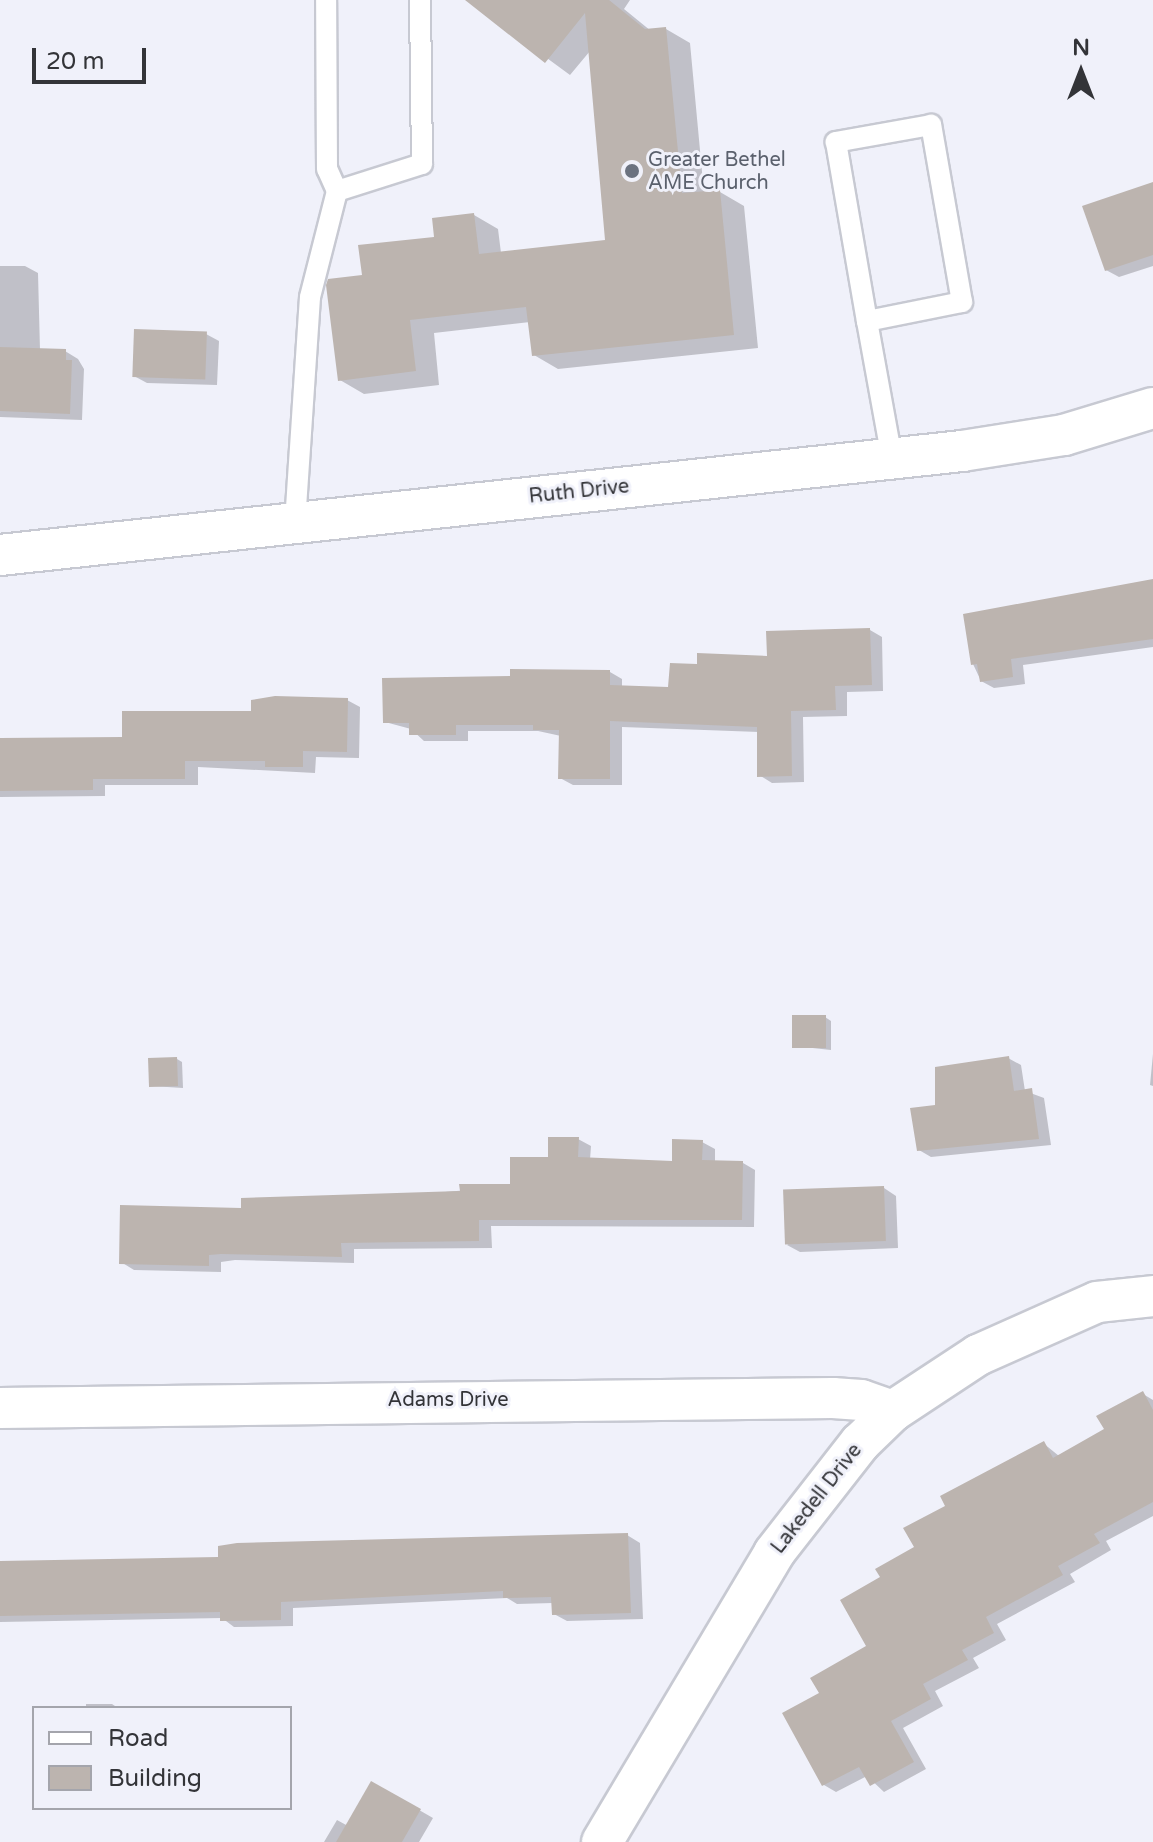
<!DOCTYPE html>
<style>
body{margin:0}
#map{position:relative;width:1153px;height:1842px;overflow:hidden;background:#f0f1fa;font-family:"Varela Round",sans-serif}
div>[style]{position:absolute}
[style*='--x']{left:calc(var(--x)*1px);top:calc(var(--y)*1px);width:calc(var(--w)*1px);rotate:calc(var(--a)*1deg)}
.shadow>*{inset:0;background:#0003}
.building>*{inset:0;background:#bcb4af;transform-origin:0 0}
.roads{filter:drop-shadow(2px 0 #c7c9d2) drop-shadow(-2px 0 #c7c9d2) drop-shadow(0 2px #c7c9d2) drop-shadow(0 -2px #c7c9d2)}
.lane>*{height:20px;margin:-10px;padding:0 10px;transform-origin:10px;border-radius:10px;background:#fff}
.street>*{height:40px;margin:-20px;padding:0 20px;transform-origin:20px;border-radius:20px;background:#fff}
.dots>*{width:22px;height:22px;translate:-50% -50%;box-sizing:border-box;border:4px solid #f0f1fa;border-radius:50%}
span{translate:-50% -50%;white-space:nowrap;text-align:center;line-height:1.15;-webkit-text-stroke:6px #f0f1fa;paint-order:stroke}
.worship-label{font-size:20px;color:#5b616d}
.left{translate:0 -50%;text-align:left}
.street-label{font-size:20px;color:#333438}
.legend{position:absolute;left:32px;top:1706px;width:260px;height:104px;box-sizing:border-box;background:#f0f1fa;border:2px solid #a4a5ac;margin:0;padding:10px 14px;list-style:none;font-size:24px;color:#333438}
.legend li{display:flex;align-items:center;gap:16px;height:40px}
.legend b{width:40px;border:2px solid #a4a5ac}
.north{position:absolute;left:1041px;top:32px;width:80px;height:80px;-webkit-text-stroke:6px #f0f1fa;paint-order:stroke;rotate:0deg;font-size:22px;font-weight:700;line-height:32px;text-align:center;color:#333438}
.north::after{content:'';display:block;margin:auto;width:28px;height:36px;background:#333438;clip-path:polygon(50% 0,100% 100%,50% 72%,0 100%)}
.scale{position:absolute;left:32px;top:48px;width:114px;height:36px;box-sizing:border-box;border:4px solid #333438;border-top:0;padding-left:10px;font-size:24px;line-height:28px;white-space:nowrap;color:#333438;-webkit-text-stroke:6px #f0f1fa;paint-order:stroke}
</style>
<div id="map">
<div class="shadow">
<div style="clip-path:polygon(468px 0,630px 0,624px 9px,651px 31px,666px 29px,690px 43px,704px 193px,720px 192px,744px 206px,758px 348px,558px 369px,534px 355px,530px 322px,434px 333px,439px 385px,364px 394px,340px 380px,364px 276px,474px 215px,498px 229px,501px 253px,607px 241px,590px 51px,570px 75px)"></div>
<div style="clip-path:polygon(1153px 188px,1153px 266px,1119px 277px,1106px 270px)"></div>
<div style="clip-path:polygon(0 266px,25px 266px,38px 273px,40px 350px,65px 351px,78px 359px,84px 369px,82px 420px,0 417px)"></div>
<div style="clip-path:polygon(206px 334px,219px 341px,217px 385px,147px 383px,134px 376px)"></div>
<div style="clip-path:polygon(1153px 580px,1153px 647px,1023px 665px,1025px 684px,994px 688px,981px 681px,973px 664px)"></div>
<div style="clip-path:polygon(870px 630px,882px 637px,883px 691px,847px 692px,847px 716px,803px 717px,804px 782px,772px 783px,759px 775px,759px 732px,622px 727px,622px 785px,573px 785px,560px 778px,561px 736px,538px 731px,468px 731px,468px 741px,424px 741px,411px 729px,385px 722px,512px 678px,610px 672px,622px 679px,622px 688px,670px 689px,698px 666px,769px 658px)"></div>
<div style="clip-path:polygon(347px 700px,360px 707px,359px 758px,316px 757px,315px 773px,198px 767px,198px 785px,105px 785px,105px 796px,0 797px,0 740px,124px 739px)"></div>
<div style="clip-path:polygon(825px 1017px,831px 1021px,831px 1050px,794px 1046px)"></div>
<div style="clip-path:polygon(1153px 1054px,1153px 1086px,1150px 1085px)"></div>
<div style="clip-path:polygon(1008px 1058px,1021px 1065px,1025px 1091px,1044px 1098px,1051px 1145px,931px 1157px,919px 1150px,937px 1106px)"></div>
<div style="clip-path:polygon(177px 1059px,182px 1062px,183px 1088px,151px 1086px)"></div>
<div style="clip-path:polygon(578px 1139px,591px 1146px,590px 1160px,674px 1163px,702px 1142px,715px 1149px,715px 1162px,743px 1163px,755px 1170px,754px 1227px,491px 1226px,492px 1248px,354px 1249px,354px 1263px,235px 1260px,221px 1262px,221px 1272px,134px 1270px,121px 1262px,243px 1210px,512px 1186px)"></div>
<div style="clip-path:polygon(884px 1188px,896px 1196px,898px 1248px,800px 1252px,787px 1245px)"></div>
<div style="clip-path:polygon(1143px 1394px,1153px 1400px,1153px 1516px,1106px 1541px,1111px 1550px,1070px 1574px,1075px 1582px,997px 1624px,1006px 1640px,973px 1658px,979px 1668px,935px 1691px,943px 1706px,903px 1728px,926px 1769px,884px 1792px,867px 1776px,836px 1792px,824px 1785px,821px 1694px,868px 1647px,883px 1578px,917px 1548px,948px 1507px,1043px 1443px,1059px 1456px,1106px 1430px)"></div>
<div style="clip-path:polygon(627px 1535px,640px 1543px,643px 1619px,567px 1621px,554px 1614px,553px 1603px,517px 1604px,507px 1598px,293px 1608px,293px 1626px,234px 1627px,222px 1618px,0 1622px,0 1562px,220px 1559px)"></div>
<div style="clip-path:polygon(86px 1704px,112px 1704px,118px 1708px,86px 1708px)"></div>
<div style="clip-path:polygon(372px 1783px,433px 1818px,419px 1842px,324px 1842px,337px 1820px,348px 1826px)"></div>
</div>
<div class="building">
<div style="clip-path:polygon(465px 0,609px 0,645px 29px,666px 27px,682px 193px,720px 190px,734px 335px,532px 356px,526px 307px,410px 320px,416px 371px,338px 381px,326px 285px,328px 279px,362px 275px,358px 245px,434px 237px,432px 218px,474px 213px,479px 254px,605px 240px,585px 13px,545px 63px)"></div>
<div style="clip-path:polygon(1153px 182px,1153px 255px,1105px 271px,1082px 206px)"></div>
<div style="left:134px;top:329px;width:73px;height:48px;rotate:2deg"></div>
<div style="clip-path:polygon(0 347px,66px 349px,66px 360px,72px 360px,70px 414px,0 411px)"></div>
<div style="clip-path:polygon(1153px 579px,1153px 639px,1011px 659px,1013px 677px,980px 682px,977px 664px,971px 665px,963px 614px)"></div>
<div style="clip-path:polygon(870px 628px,872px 685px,835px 686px,836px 710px,791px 711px,792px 776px,757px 777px,757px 727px,610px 721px,610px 779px,558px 779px,559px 730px,533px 730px,533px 725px,456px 725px,456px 735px,409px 735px,409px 723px,383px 723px,382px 678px,510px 676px,510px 669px,610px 670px,610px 685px,668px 687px,670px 663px,697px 664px,697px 653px,767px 656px,766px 631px)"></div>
<div style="clip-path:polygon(275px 696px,348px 698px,347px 752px,303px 751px,303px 767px,265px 767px,265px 761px,185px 761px,185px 779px,93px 779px,93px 790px,0 791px,0 738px,122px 737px,122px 711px,251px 711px,251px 700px)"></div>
<div style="left:792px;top:1015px;width:34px;height:33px"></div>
<div style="clip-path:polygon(1009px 1056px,1014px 1091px,1032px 1088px,1039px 1139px,917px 1151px,910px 1108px,935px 1105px,935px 1067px)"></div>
<div style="left:177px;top:1057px;width:29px;height:29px;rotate:88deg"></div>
<div style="clip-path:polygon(548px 1137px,579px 1137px,578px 1157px,672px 1161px,672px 1139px,703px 1140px,702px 1160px,743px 1161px,742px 1220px,479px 1220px,479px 1241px,341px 1243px,342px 1257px,221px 1254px,209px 1255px,209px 1266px,119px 1264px,120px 1205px,241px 1208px,241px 1198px,460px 1191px,459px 1184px,510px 1184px,510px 1157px,548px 1157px)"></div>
<div style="left:884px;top:1186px;width:55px;height:101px;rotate:88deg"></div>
<div style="clip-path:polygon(1143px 1391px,1153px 1410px,1153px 1502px,1094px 1534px,1100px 1543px,1058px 1566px,1063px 1575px,986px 1617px,994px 1633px,962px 1650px,968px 1660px,923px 1684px,931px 1699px,891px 1721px,914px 1762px,870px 1786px,859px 1767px,822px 1786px,782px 1713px,819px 1693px,810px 1678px,866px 1646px,840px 1600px,880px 1577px,875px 1569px,914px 1547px,903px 1528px,945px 1506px,940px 1496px,1044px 1441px,1053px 1458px,1104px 1429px,1096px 1416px)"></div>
<div style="clip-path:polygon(628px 1533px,631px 1613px,552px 1615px,551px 1597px,503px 1598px,503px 1591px,281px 1602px,281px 1620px,220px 1621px,220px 1612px,0 1616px,0 1561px,218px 1557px,218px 1546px,237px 1543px)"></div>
<div style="clip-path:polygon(371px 1781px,421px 1809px,402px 1842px,336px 1842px)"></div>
</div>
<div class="roads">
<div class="lane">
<div style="--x:337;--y:191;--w:89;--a:-17.6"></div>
<div style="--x:422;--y:164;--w:164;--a:-90.7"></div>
<div style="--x:867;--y:321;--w:97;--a:-11.3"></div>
<div style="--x:962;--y:302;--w:180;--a:-99.9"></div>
<div style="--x:931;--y:125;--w:97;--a:169.9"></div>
<div style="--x:836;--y:142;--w:182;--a:80.2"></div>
<div style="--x:867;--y:321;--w:140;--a:79.7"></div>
<div style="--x:295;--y:523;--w:226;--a:-86.2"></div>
<div style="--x:310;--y:297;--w:109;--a:-75.7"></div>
<div style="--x:337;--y:191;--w:24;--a:-114"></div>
<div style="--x:327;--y:169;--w:169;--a:-90.3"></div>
</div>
<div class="street">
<div style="--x:0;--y:555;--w:968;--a:-6.17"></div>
<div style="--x:962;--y:451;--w:103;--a:-8.9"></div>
<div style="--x:1064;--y:435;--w:93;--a:-16.9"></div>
<div style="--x:0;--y:1408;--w:833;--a:-0.69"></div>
<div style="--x:833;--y:1398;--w:28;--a:4"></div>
<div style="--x:861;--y:1400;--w:34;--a:19"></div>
<div style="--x:602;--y:1842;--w:336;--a:-59.2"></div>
<div style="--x:774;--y:1553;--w:140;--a:-52"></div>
<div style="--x:860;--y:1443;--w:46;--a:-44.1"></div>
<div style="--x:893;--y:1411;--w:102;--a:-33.4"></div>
<div style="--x:978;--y:1355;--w:130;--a:-24"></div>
<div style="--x:1097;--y:1302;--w:56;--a:-6.1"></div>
</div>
</div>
<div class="dots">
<div style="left:632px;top:171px;background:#6b7280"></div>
</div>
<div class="worship-label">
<span class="left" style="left:648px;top:172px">Greater Bethel<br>AME Church</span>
</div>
<div class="street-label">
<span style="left:579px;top:492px;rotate:-6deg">Ruth Drive</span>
<span style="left:448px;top:1400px">Adams Drive</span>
<span style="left:817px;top:1499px;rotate:-52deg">Lakedell Drive</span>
</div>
<ul class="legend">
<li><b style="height:10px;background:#fff"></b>Road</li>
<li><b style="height:22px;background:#bcb4af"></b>Building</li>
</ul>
<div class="north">N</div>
<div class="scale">20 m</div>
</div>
